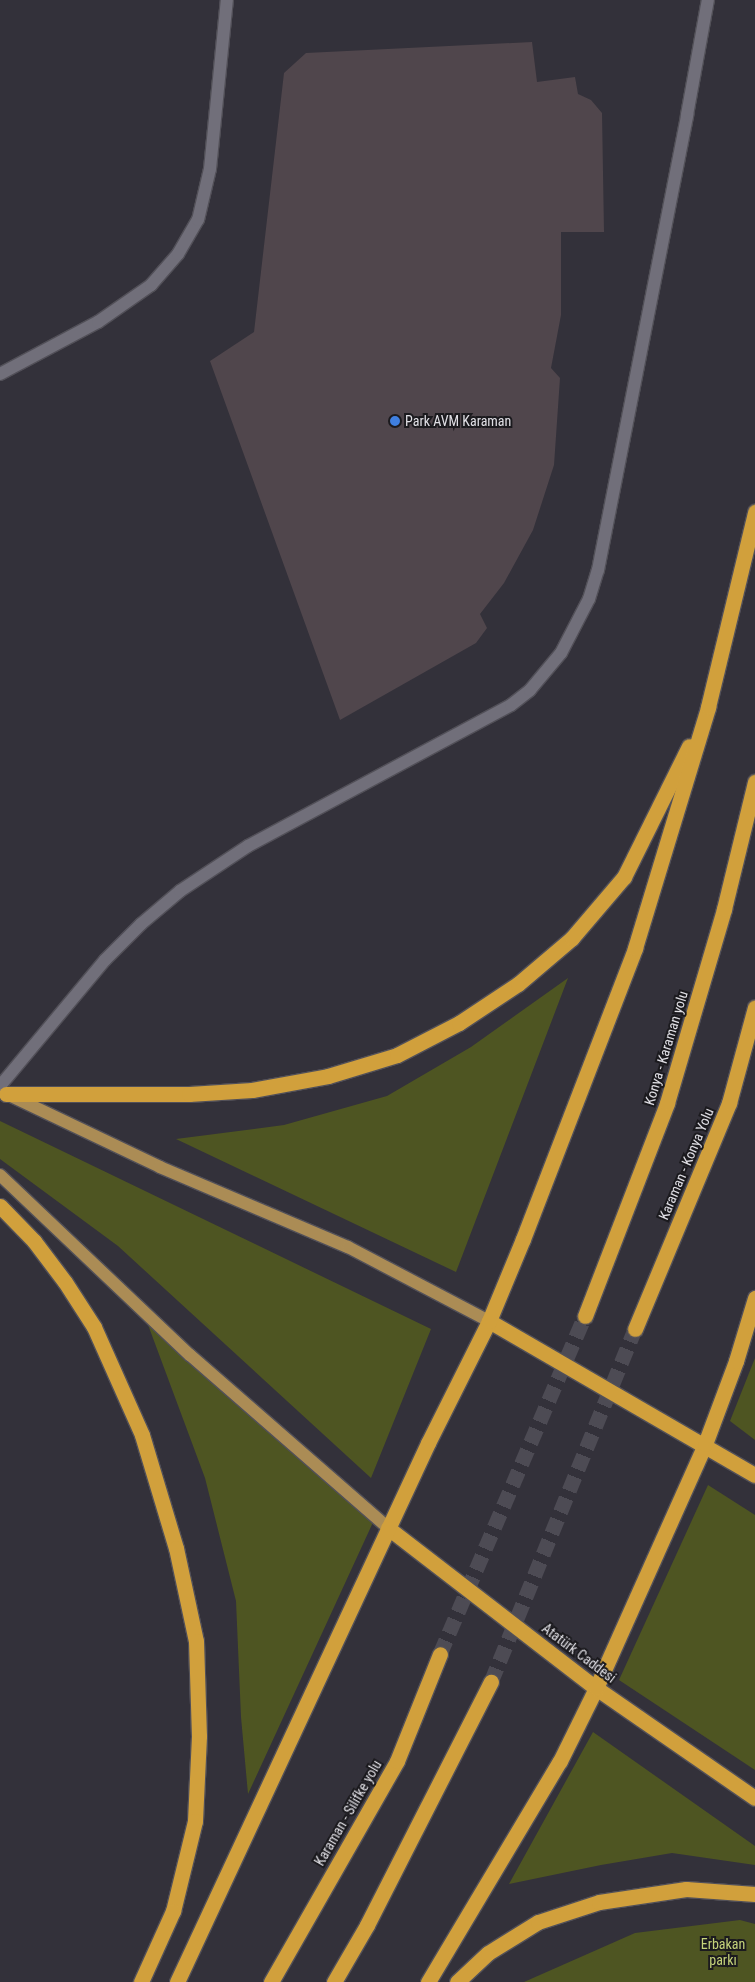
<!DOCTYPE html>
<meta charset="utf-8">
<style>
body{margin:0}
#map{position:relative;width:755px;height:1982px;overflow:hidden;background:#33313a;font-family:"Roboto Condensed",sans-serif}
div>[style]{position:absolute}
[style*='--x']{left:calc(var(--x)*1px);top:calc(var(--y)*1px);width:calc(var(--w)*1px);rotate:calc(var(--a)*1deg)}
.green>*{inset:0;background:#4e5522}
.building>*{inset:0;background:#50464c}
.highway-tunnel>*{height:15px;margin-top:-7.5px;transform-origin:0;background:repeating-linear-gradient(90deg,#4d4b54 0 15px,transparent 0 23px)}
.roads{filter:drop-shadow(1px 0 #525058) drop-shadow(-1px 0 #525058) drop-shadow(0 1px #525058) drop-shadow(0 -1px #525058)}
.minor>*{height:12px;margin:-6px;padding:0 6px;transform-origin:6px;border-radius:6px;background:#716f7a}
.major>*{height:12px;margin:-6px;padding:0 6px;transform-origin:6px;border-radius:6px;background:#ab8c55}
.highway>*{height:15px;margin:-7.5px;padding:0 7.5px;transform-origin:7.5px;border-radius:7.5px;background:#d1a03c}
.dots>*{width:14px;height:14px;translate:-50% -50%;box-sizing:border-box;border:2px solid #1b1a1e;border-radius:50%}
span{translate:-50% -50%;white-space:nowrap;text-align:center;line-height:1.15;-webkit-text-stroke:4px #1b1a1e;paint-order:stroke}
.poi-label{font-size:14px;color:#e0dfe5}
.left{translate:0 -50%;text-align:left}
.street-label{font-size:14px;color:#e0dfe5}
.park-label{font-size:14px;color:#c5d37a}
</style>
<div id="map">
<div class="green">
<div style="clip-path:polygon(568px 978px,456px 1272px,176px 1139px,284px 1125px,387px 1096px,471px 1047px)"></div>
<div style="clip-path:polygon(0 1121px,431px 1329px,371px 1478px,118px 1246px,0 1159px)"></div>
<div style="clip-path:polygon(144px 1314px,375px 1518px,248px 1794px,241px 1717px,236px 1601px,205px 1478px)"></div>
<div style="clip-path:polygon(755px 1358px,755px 1440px,730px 1421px)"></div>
<div style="clip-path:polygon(708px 1485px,755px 1515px,755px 1770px,619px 1680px)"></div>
<div style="clip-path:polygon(593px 1732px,755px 1846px,755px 1865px,672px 1853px,601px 1865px,509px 1884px)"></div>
<div style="clip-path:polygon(740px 1920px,755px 1924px,755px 1982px,524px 1982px,635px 1933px)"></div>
</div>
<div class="building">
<div style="clip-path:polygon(532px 42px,537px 82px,575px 77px,578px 94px,591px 100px,602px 113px,604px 232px,561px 232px,561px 315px,551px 368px,560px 378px,554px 465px,533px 530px,504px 583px,480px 614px,487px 628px,476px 643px,340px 720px,210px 361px,254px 332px,284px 73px,306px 53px)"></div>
</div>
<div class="highway-tunnel">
<div style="--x:440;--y:1654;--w:368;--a:-66.8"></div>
<div style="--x:491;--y:1682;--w:381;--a:-67.8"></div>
</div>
<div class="roads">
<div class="minor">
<div style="--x:0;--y:374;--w:111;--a:-28"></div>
<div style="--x:98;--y:322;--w:65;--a:-34.9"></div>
<div style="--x:151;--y:285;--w:41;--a:-48.9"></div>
<div style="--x:178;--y:254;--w:39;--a:-60"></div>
<div style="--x:198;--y:220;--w:52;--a:-76.8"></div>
<div style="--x:210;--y:169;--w:170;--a:-84.3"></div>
<div style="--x:0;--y:1086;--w:164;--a:-50.2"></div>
<div style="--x:105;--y:960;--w:51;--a:-45"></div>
<div style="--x:141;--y:924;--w:51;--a:-40.2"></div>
<div style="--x:180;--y:891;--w:82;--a:-33.5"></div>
<div style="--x:248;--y:846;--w:298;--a:-28.2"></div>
<div style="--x:511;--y:705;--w:24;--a:-38"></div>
<div style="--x:530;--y:690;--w:48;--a:-50"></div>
<div style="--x:561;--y:653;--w:61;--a:-62.6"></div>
<div style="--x:589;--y:599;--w:30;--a:-73"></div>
<div style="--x:598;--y:570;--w:464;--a:-78.9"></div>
<div style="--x:687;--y:115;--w:117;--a:-79.7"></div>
</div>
<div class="major">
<div style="--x:7;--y:1094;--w:170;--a:25.5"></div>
<div style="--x:160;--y:1167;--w:204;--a:23.1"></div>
<div style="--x:348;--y:1247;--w:159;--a:27.7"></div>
<div style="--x:0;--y:1175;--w:262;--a:43.5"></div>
<div style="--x:190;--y:1355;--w:263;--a:41.1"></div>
</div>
<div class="highway">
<div style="--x:6;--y:1094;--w:183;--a:0"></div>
<div style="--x:189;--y:1094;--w:63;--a:-3.6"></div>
<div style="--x:252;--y:1090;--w:77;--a:-10.4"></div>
<div style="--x:328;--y:1076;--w:72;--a:-16.9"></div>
<div style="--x:397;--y:1055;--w:70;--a:-27.3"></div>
<div style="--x:459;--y:1023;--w:71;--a:-33.5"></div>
<div style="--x:518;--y:984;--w:71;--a:-40.4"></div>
<div style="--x:572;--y:938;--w:80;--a:-49.6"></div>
<div style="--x:624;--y:877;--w:146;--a:-63.6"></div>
<div style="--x:0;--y:1206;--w:49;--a:45.8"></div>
<div style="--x:34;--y:1241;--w:51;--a:52.9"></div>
<div style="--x:65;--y:1282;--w:54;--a:57.2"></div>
<div style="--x:94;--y:1327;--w:118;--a:66"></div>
<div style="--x:142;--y:1435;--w:118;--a:73.3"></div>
<div style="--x:176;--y:1548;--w:95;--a:77.9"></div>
<div style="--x:196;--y:1641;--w:95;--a:88.2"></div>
<div style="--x:199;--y:1736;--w:85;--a:92.7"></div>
<div style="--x:195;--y:1821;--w:93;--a:103.7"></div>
<div style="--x:173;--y:1911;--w:78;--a:114.3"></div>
<div style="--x:585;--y:1316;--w:228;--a:-68.9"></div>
<div style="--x:667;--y:1103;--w:202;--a:-73.6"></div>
<div style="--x:724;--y:909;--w:131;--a:-76.3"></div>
<div style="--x:489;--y:1321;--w:307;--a:30.1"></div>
<div style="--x:635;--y:1329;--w:245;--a:-67.4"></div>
<div style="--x:729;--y:1103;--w:99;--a:-74.8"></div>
<div style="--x:388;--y:1528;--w:262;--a:37.6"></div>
<div style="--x:596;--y:1688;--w:193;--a:34.7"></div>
<div style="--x:177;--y:1982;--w:595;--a:-65.03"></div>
<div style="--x:428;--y:1443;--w:136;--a:-63.4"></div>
<div style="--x:489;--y:1321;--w:89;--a:-67.5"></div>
<div style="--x:523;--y:1239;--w:312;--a:-68.9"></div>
<div style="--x:635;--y:948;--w:252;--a:-73.1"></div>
<div style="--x:708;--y:707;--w:201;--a:-76.4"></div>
<div style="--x:271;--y:1982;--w:254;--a:-60.3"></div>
<div style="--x:397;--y:1761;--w:115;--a:-68.1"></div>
<div style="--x:334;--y:1982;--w:66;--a:-59.9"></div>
<div style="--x:367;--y:1925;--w:273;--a:-63"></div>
<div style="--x:428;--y:1982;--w:257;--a:-59.2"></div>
<div style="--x:560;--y:1761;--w:81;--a:-63.7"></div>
<div style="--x:596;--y:1688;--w:267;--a:-65.9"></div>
<div style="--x:705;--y:1444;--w:89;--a:-69.5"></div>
<div style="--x:736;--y:1361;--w:66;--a:-73.2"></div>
<div style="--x:457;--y:1982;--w:42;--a:-43.1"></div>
<div style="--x:488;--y:1953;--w:59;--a:-31.8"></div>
<div style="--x:538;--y:1922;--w:64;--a:-18.2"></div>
<div style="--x:599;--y:1902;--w:88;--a:-8.5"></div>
<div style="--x:686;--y:1889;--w:69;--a:4.1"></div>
</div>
</div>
<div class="dots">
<div style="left:395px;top:421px;background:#3f7fe0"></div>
</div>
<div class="poi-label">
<span class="left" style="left:405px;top:421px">Park AVM Karaman</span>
</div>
<div class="street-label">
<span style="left:666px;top:1048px;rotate:-73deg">Konya - Karaman yolu</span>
<span style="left:686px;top:1164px;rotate:-67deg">Karaman - Konya Yolu</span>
<span style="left:579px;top:1653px;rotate:37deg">Atatürk Caddesi</span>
<span style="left:348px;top:1813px;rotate:-60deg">Karaman - Silifke yolu</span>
</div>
<div class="park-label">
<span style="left:723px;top:1952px">Erbakan<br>parkı</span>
</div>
</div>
